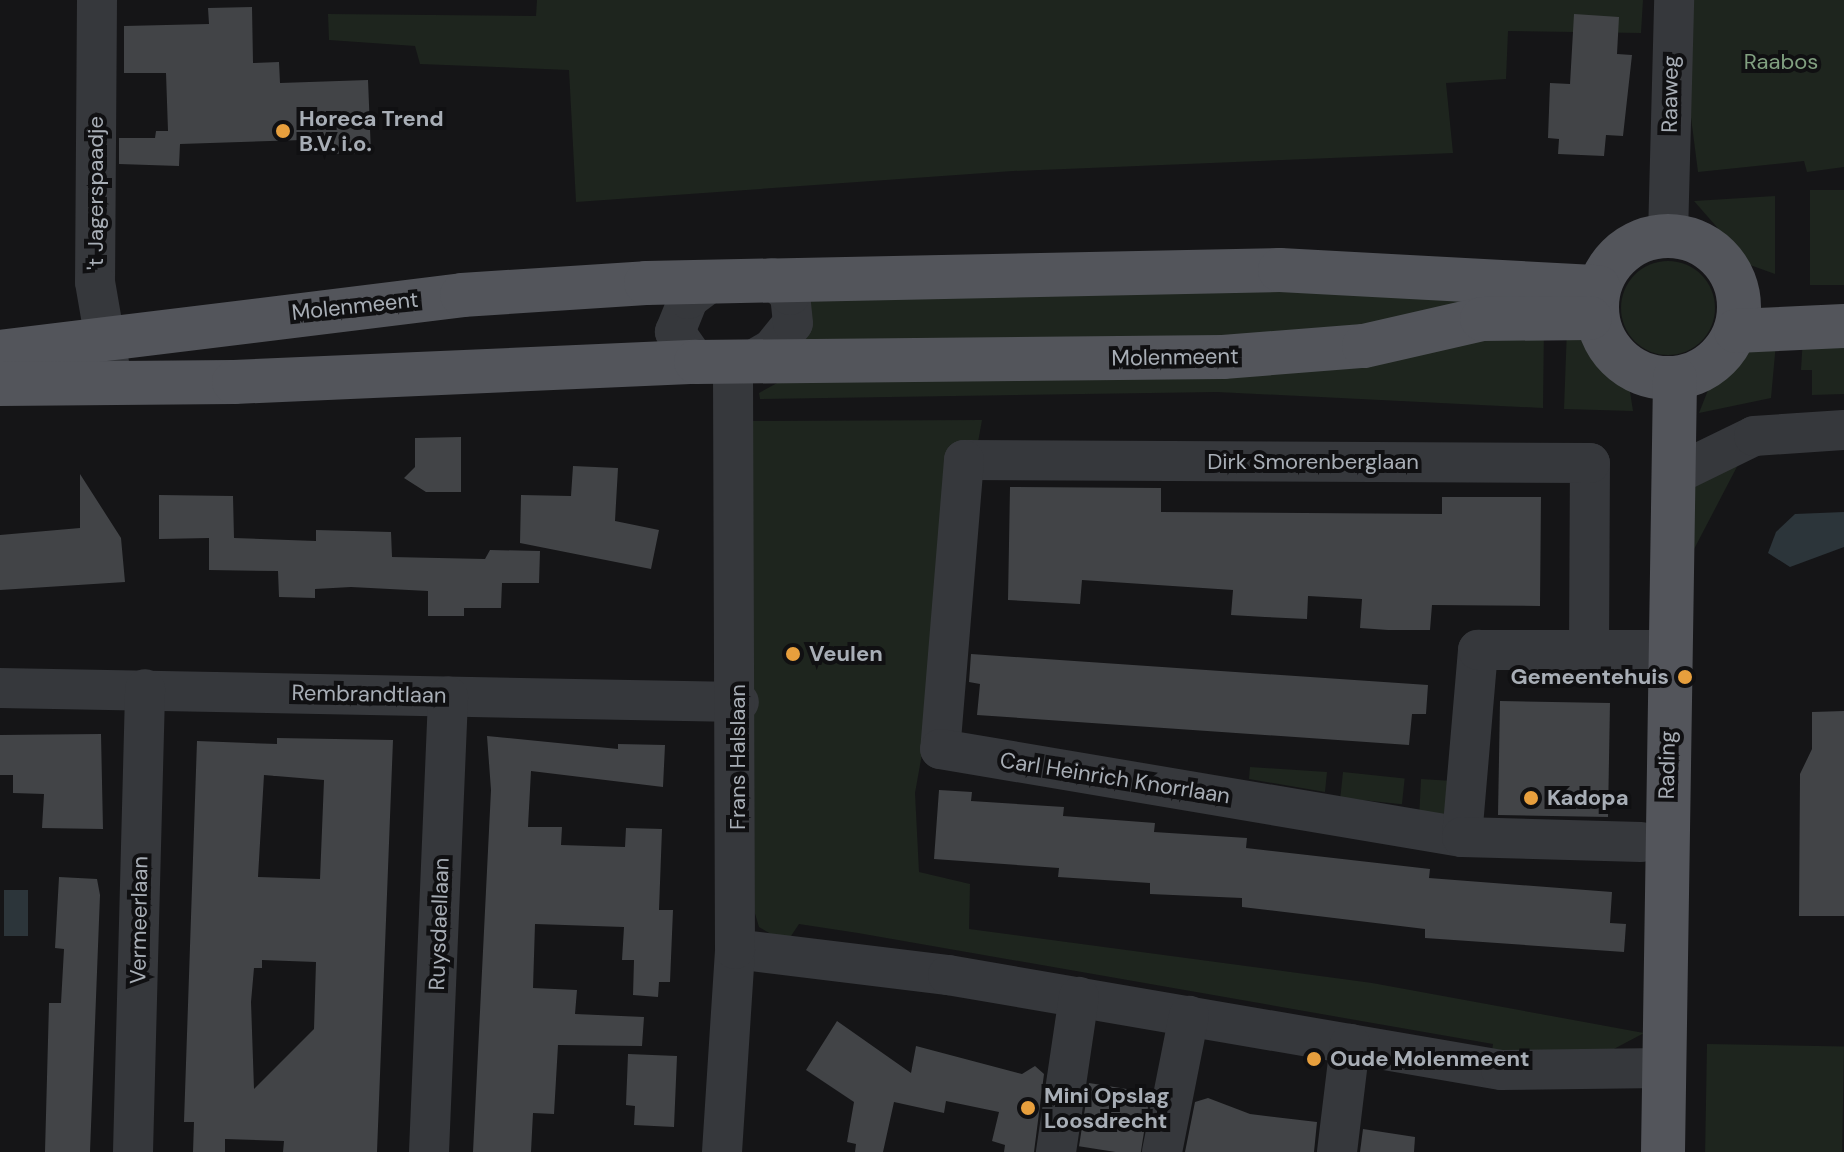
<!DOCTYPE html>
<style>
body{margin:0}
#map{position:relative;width:1844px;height:1152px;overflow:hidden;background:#151517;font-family:"DM Sans",sans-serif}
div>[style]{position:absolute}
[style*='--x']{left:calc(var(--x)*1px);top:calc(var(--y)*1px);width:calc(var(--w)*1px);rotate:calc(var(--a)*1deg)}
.green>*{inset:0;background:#1e251e;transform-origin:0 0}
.round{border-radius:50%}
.water>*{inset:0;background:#2c353a;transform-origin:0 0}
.building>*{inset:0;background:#424447;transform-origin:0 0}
.minor>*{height:40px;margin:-20px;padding:0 20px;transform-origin:20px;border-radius:20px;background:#36383c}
.major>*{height:44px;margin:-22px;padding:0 22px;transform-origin:22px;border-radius:22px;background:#53555b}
.major>.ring{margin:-22px;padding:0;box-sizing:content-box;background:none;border:44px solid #53555b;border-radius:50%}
.dots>*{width:22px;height:22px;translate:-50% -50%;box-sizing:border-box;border:4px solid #101012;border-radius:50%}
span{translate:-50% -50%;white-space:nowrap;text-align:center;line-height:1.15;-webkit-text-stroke:8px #101012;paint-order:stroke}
.park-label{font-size:22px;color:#81a080}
.street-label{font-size:22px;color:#a8aeb6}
.poi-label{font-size:22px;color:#a8aeb6;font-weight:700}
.left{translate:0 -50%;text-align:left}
.right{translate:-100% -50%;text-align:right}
</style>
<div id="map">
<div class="green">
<div style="clip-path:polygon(537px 0,1643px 0,1641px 33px,1508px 31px,1506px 79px,1446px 83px,1453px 153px,1013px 171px,576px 202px,569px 70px,420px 64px,415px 46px,329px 40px,328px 14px,536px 16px)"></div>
<div style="clip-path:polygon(1685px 0,1844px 0,1844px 167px,1807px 172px,1804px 161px,1698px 172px,1684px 63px)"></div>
<div style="left:1844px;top:190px;width:95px;height:34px;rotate:90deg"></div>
<div style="clip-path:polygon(1775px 196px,1775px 274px,1750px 265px,1694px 201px)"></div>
<div class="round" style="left:1621px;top:261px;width:94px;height:94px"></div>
<div style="clip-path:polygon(1208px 282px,1546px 300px,1302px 338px,795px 350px,795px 287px)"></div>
<div style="clip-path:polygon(1544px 324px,1543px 408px,1217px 392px,760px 399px,759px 393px,790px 376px)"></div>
<div style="clip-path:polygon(1567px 328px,1597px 342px,1629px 385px,1633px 411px,1564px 409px)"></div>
<div style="clip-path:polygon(1803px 337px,1844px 337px,1844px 394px,1812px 395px,1812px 370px,1801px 370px)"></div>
<div style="clip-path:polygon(1776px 343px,1771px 398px,1699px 413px,1710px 385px,1744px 349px)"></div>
<div style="clip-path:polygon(982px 420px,915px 793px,919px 872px,970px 884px,969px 929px,1372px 983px,1644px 1033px,1610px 1051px,1491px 1058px,1493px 1044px,858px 933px,799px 924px,791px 936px,779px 939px,759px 927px,753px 907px,750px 421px)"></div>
<div style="clip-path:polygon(1741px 459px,1692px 553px,1691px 489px)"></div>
<div style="left:1592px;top:664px;width:55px;height:23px;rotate:1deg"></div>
<div style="clip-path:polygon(1250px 767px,1327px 772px,1325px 792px,1249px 779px)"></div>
<div style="left:1343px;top:772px;width:62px;height:26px;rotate:6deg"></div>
<div style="clip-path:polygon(1421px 779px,1453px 781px,1451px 814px,1419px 820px)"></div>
<div style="left:1707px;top:1044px;width:137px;height:108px;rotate:1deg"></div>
</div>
<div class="water">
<div style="clip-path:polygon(1844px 512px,1844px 547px,1790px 567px,1768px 553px,1776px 532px,1795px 514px)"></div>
<div style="left:4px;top:890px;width:24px;height:46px"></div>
</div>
<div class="building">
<div style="clip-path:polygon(252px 7px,253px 63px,279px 62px,280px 83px,368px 80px,371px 153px,334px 154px,334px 139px,180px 144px,179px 166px,119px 164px,119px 138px,155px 138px,156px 131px,168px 131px,166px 73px,124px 73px,124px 26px,209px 24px,208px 8px)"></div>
<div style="clip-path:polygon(1574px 14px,1619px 17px,1617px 54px,1632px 55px,1623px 136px,1606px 135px,1604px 156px,1558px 154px,1559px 139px,1548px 138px,1550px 83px,1570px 84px)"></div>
<div style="clip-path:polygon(461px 437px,461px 492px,426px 492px,404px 478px,415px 467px,415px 438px)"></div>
<div style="clip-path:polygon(573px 466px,618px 468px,615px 521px,659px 530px,651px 569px,520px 543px,521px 495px,571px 496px)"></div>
<div style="clip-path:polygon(80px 474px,121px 538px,125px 582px,0 590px,0 535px,80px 528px)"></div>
<div style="clip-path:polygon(1010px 487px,1161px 488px,1161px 512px,1442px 514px,1442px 497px,1541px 497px,1540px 606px,1432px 605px,1430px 630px,1388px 630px,1360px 628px,1362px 599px,1308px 596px,1307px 619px,1265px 617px,1231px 615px,1233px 590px,1082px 580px,1080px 604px,1008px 600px)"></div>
<div style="clip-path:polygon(159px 495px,233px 496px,234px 538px,316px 541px,316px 530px,391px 532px,392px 557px,485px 559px,490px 550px,540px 551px,539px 583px,502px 583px,501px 608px,464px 608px,464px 616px,428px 616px,428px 591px,351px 587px,315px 589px,315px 598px,279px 597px,278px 571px,209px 570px,209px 538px,159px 539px)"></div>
<div style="clip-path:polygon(971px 654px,1428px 685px,1426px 714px,1412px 714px,1409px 745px,977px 715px,980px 684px,969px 682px)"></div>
<div style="left:1500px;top:701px;width:110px;height:114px;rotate:1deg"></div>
<div style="clip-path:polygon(1844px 711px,1844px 916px,1799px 916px,1800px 774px,1812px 749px,1812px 712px)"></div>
<div style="clip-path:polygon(101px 734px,103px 829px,42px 828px,44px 794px,13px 793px,13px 775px,0 775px,0 735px)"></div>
<div style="clip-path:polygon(487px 736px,618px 749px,618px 744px,665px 745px,663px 787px,531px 771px,528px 827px,562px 827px,561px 845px,625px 847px,626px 828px,662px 829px,659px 910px,673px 910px,670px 982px,659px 982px,658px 997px,633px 995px,634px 960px,622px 960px,624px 927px,535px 924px,533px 988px,577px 990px,575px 1014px,644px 1017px,642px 1046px,558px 1045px,554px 1114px,533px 1113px,531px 1152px,473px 1152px,491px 790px)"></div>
<div style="clip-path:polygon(evenodd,277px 738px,393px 740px,377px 1152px,283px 1152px,284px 1141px,225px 1139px,225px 1152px,193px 1152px,194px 1122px,184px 1122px,197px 741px,277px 744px,277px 738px,264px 775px,324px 780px,320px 879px,258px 877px,264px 775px,277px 738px,262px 960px,316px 962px,314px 1029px,254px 1089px,251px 1002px,254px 968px,262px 968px,262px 960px)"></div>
<div style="clip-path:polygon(939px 790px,972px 792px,971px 801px,1064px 807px,1063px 816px,1155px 823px,1154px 832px,1247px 838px,1246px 848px,1430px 869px,1429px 878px,1612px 892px,1610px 923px,1626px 924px,1624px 952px,1425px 938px,1425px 929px,1242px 907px,1242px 898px,1150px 894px,1150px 883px,1058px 877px,1059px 868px,934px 859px)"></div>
<div style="clip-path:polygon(59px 877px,97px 879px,100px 895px,90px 1152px,45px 1152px,49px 1003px,61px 1003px,64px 949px,55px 948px)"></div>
<div style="clip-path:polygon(837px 1021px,911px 1073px,916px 1046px,1022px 1074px,1035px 1066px,1044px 1074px,1034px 1152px,1004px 1152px,1005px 1145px,992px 1141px,999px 1112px,946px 1101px,944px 1113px,894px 1102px,883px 1152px,855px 1152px,856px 1144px,847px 1142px,854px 1102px,806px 1070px)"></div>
<div style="clip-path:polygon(628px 1054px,677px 1056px,674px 1127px,634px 1125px,635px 1106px,626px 1105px)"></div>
<div style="left:1089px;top:1083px;width:62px;height:64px;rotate:9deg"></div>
<div style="clip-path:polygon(1208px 1098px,1250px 1114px,1317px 1122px,1314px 1152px,1185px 1152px,1195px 1102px)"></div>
<div style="clip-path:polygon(1363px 1129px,1415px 1137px,1414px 1152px,1360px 1152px)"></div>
</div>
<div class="minor">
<div style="--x:97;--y:0;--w:282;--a:90.4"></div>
<div style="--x:95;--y:282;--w:88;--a:80.2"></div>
<div style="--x:1668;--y:236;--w:236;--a:-88.5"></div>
<div style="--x:751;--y:361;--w:24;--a:-30"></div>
<div style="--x:772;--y:349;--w:33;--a:-51"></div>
<div style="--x:793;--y:323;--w:28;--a:-96"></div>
<div style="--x:790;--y:295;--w:25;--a:-137"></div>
<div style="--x:696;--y:362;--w:37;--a:-125"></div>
<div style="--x:675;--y:332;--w:35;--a:-68"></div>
<div style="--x:688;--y:299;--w:30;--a:-37"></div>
<div style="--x:1672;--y:476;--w:91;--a:-26"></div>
<div style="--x:1754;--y:436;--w:90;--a:-3.8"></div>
<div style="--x:1589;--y:649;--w:186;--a:-89.7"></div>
<div style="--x:1590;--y:463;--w:626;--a:-179.73"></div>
<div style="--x:964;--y:460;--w:290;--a:94.7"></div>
<div style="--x:940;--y:749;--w:529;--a:9.57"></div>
<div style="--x:1462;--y:837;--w:188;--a:-85.1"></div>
<div style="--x:1478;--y:650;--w:190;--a:0"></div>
<div style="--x:0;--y:688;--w:739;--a:1.09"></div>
<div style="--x:1462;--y:837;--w:179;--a:1.6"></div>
<div style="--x:735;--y:949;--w:215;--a:7"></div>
<div style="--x:948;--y:975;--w:561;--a:9.75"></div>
<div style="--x:1501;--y:1070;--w:160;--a:-0.7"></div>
<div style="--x:133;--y:1152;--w:463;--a:-88.5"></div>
<div style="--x:429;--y:1152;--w:456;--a:-87.6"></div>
<div style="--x:722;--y:1152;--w:203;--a:-86.3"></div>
<div style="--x:735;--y:949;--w:587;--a:-90.2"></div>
<div style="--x:1056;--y:1152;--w:157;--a:-81.6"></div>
<div style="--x:1162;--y:1152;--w:139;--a:-78.8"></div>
<div style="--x:1337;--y:1152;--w:109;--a:-83.1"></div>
</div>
<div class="major">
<div class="ring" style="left:1597px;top:236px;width:98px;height:98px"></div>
<div style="--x:1736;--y:331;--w:108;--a:-2.7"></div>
<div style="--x:0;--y:352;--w:466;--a:-7"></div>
<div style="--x:462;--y:295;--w:184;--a:-3.7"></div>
<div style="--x:646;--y:283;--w:634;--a:-1.17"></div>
<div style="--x:1280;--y:270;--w:319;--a:3.1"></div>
<div style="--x:0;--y:384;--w:234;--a:-0.5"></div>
<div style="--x:234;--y:382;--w:462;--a:-2.5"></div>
<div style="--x:696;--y:362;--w:527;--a:-0.54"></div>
<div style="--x:1223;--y:357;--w:141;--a:-4.5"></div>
<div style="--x:1364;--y:346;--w:121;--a:-12.9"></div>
<div style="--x:1482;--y:319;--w:108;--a:-0.5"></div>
<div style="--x:1663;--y:1152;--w:774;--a:-89.11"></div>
</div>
<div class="dots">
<div style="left:283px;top:131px;background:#e79f3d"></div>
<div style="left:793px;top:654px;background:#e79f3d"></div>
<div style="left:1685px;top:677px;background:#e79f3d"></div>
<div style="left:1531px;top:798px;background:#e79f3d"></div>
<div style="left:1314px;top:1059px;background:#e79f3d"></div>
<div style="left:1028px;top:1108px;background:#e79f3d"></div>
</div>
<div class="park-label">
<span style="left:1781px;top:62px">Raabos</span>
</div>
<div class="street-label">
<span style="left:1670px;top:94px;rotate:-89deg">Raaweg</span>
<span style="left:96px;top:193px;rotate:-90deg">'t Jagerspaadje</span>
<span style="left:355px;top:306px;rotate:-6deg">Molenmeent</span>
<span style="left:1175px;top:357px;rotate:-1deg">Molenmeent</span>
<span style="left:1313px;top:462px">Dirk Smorenberglaan</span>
<span style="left:369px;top:694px;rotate:1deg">Rembrandtlaan</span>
<span style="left:738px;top:757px;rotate:-90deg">Frans Halslaan</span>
<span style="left:1667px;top:765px;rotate:-89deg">Rading</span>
<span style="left:1115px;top:778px;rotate:9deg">Carl Heinrich Knorrlaan</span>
<span style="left:139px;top:920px;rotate:-89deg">Vermeerlaan</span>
<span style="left:439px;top:924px;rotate:-88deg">Ruysdaellaan</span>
</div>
<div class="poi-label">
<span class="left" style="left:299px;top:131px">Horeca Trend<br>B.V. i.o.</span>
<span class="left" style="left:809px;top:654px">Veulen</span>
<span class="right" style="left:1669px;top:677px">Gemeentehuis</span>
<span class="left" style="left:1547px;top:798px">Kadopa</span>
<span class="left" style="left:1330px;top:1059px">Oude Molenmeent</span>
<span class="left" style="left:1044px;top:1108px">Mini Opslag<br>Loosdrecht</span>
</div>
</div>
